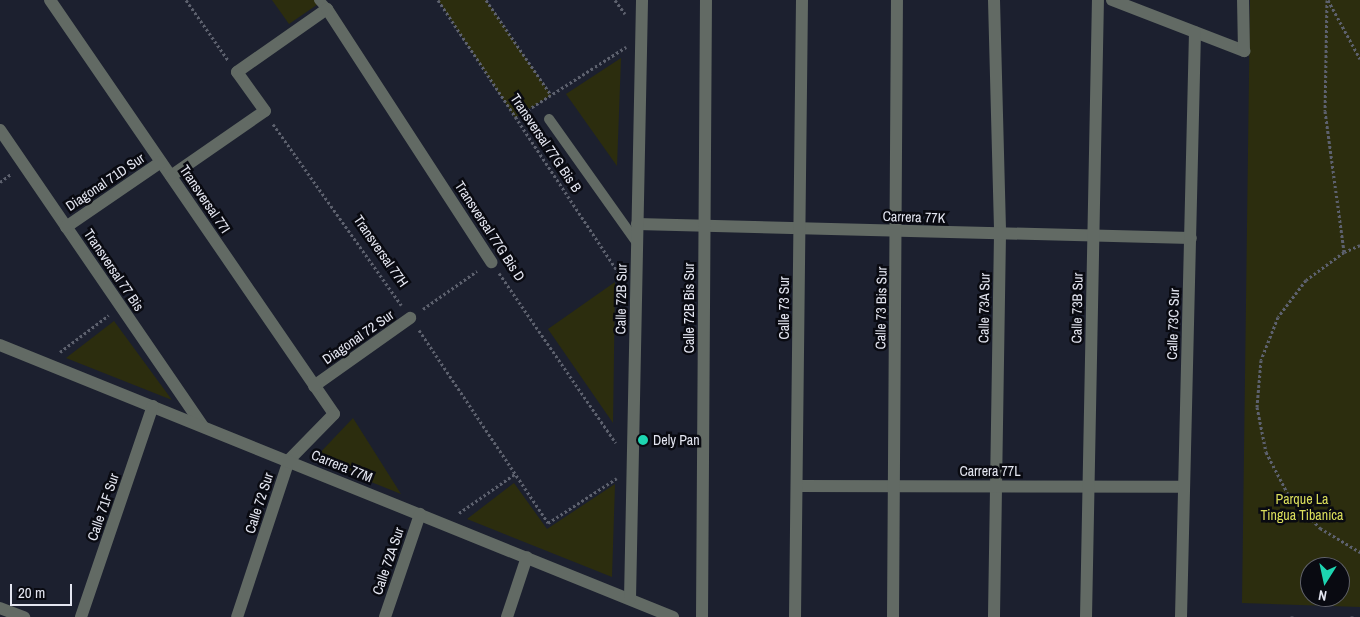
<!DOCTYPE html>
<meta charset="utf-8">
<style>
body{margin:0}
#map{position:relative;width:1360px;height:617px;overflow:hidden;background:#1c202f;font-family:"Archivo Narrow",sans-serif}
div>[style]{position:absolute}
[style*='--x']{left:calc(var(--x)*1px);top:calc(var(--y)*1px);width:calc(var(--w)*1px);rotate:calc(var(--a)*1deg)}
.green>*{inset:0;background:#2c2d0e}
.path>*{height:3px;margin-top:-1.5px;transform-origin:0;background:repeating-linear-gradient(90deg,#5d616e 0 2.5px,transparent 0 5px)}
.lane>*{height:10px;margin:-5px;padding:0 5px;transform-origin:5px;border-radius:5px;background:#626a64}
.street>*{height:12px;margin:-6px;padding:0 6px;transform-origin:6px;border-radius:6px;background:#626a64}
.dots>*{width:14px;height:14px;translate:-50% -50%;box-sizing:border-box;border:2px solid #090a11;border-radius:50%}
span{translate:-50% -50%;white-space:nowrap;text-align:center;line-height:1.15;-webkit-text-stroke:5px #090a11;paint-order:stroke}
.street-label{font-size:14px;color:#e4e6f1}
.poi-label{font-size:14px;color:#e4e6f1}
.left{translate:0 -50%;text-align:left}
.park-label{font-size:14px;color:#dbde5b}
.north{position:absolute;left:1300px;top:557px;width:50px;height:50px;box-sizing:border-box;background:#090a11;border:1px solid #61626b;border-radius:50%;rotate:190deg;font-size:14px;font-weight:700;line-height:20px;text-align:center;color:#e4e6f1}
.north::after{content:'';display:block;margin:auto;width:18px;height:22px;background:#1dd5b1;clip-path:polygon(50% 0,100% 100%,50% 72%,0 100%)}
.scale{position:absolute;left:10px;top:584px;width:62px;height:22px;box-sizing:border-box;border:2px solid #e4e6f1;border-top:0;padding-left:6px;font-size:15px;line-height:18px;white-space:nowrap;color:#e4e6f1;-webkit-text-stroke:4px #090a11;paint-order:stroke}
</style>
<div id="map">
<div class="green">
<div style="clip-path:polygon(272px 0,324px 0,289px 24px)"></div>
<div style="clip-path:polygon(438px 0,486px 0,551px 95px,515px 118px)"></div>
<div style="clip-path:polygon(evenodd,1250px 0,1360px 0,1360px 607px,1242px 603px,1250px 0,1310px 567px,1340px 567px,1340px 597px,1310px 597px,1310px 567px)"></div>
<div style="clip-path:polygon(621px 58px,617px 166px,566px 94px)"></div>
<div style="clip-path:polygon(615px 282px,613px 423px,548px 329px)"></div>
<div style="clip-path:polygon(114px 321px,172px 400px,66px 358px)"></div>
<div style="clip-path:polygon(353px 418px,401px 494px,314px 459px)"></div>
<div style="clip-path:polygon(514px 483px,547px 529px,615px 484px,612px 577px,467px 519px)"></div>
</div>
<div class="path">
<div style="--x:186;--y:0;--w:73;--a:55"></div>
<div style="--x:438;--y:0;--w:328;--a:56.5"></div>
<div style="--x:486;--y:0;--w:115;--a:55.6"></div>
<div style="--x:615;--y:0;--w:17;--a:54"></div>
<div style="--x:1327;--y:0;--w:111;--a:91"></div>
<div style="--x:1325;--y:111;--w:142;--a:82.3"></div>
<div style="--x:1328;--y:0;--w:67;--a:61.5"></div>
<div style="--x:515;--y:118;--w:132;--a:-32.6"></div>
<div style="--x:273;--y:124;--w:222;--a:54.7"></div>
<div style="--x:0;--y:182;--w:14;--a:-36"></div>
<div style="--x:1360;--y:245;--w:17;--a:156"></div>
<div style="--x:1344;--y:252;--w:47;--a:143.6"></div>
<div style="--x:1306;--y:280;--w:46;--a:127.1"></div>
<div style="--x:1278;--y:317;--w:46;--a:111.6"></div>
<div style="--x:1261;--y:360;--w:47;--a:94.9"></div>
<div style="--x:1257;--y:407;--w:46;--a:78.7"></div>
<div style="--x:1266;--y:452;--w:47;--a:62.4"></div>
<div style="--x:1288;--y:494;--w:47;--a:46.7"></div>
<div style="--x:1320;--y:528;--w:47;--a:31"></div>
<div style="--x:499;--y:273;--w:206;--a:55.5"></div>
<div style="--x:423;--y:309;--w:66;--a:-35.1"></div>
<div style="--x:419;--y:330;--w:232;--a:56.2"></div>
<div style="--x:548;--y:523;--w:82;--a:-33.1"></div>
<div style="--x:60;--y:352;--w:61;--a:-37.1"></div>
<div style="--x:459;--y:513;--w:68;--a:-34.9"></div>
<div style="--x:1292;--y:617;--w:1;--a:-90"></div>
<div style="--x:1352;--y:617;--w:1;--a:-90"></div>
</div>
<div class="lane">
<div style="--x:319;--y:0;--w:12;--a:48"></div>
<div style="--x:549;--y:119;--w:152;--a:54.6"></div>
</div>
<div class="street">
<div style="--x:50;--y:0;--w:502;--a:55.55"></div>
<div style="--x:334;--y:414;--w:64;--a:134.4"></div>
<div style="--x:289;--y:460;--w:165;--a:108.3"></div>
<div style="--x:994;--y:0;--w:234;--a:88.5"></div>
<div style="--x:1000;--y:234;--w:383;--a:90.9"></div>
<div style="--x:1112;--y:0;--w:142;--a:21.1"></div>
<div style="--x:1244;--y:51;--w:51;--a:-91.1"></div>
<div style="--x:0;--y:130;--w:358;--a:55.6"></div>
<div style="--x:171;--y:176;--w:114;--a:-34.7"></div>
<div style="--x:265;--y:111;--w:48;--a:-125.7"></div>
<div style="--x:237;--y:72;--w:110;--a:-35"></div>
<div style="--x:327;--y:9;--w:302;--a:57"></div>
<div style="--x:637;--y:224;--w:554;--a:1.45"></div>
<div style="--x:66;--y:227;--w:115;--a:-34.4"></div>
<div style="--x:0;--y:345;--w:726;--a:22.01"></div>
<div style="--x:314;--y:386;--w:118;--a:-35.3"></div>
<div style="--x:798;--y:486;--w:384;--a:0.1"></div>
<div style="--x:630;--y:599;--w:599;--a:-88.85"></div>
<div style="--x:0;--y:608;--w:26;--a:21"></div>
<div style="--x:81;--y:617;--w:223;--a:-71.2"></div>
<div style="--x:385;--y:617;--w:109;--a:-71.2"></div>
<div style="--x:507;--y:617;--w:63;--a:-71.6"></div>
<div style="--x:702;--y:617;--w:617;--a:-89.63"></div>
<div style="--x:795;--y:617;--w:617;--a:-89.35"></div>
<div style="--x:893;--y:617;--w:617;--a:-89.63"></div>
<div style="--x:1086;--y:617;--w:617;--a:-88.89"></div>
<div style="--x:1181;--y:617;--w:585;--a:-88.63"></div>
</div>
<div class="dots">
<div style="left:643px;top:440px;background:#1dd5b1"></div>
</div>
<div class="street-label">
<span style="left:546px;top:143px;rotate:56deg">Transversal 77G Bis B</span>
<span style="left:105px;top:182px;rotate:-34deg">Diagonal 71D Sur</span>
<span style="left:205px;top:199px;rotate:56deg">Transversal 77I</span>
<span style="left:914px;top:217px;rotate:2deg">Carrera 77K</span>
<span style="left:490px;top:231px;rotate:57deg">Transversal 77G Bis D</span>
<span style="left:381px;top:251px;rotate:55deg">Transversal 77H</span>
<span style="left:114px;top:270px;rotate:56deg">Transversal 77 Bis</span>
<span style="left:621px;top:299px;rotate:-89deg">Calle 72B Sur</span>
<span style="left:689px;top:308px;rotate:-90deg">Calle 72B Bis Sur</span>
<span style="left:784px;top:308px;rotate:-90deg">Calle 73 Sur</span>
<span style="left:881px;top:308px;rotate:-89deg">Calle 73 Bis Sur</span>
<span style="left:984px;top:308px;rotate:-89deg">Calle 73A Sur</span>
<span style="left:1077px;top:308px;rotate:-89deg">Calle 73B Sur</span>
<span style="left:1173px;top:324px;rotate:-88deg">Calle 73C Sur</span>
<span style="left:358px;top:337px;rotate:-35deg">Diagonal 72 Sur</span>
<span style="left:342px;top:466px;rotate:22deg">Carrera 77M</span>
<span style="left:990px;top:471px">Carrera 77L</span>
<span style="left:259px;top:503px;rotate:-72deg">Calle 72 Sur</span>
<span style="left:103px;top:507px;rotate:-71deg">Calle 71F Sur</span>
<span style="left:388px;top:561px;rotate:-71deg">Calle 72A Sur</span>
</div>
<div class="poi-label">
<span class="left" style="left:653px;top:440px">Dely Pan</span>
</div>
<div class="park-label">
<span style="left:1302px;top:507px">Parque La<br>Tingua Tibaníca</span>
</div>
<div class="north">N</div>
<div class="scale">20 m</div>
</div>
